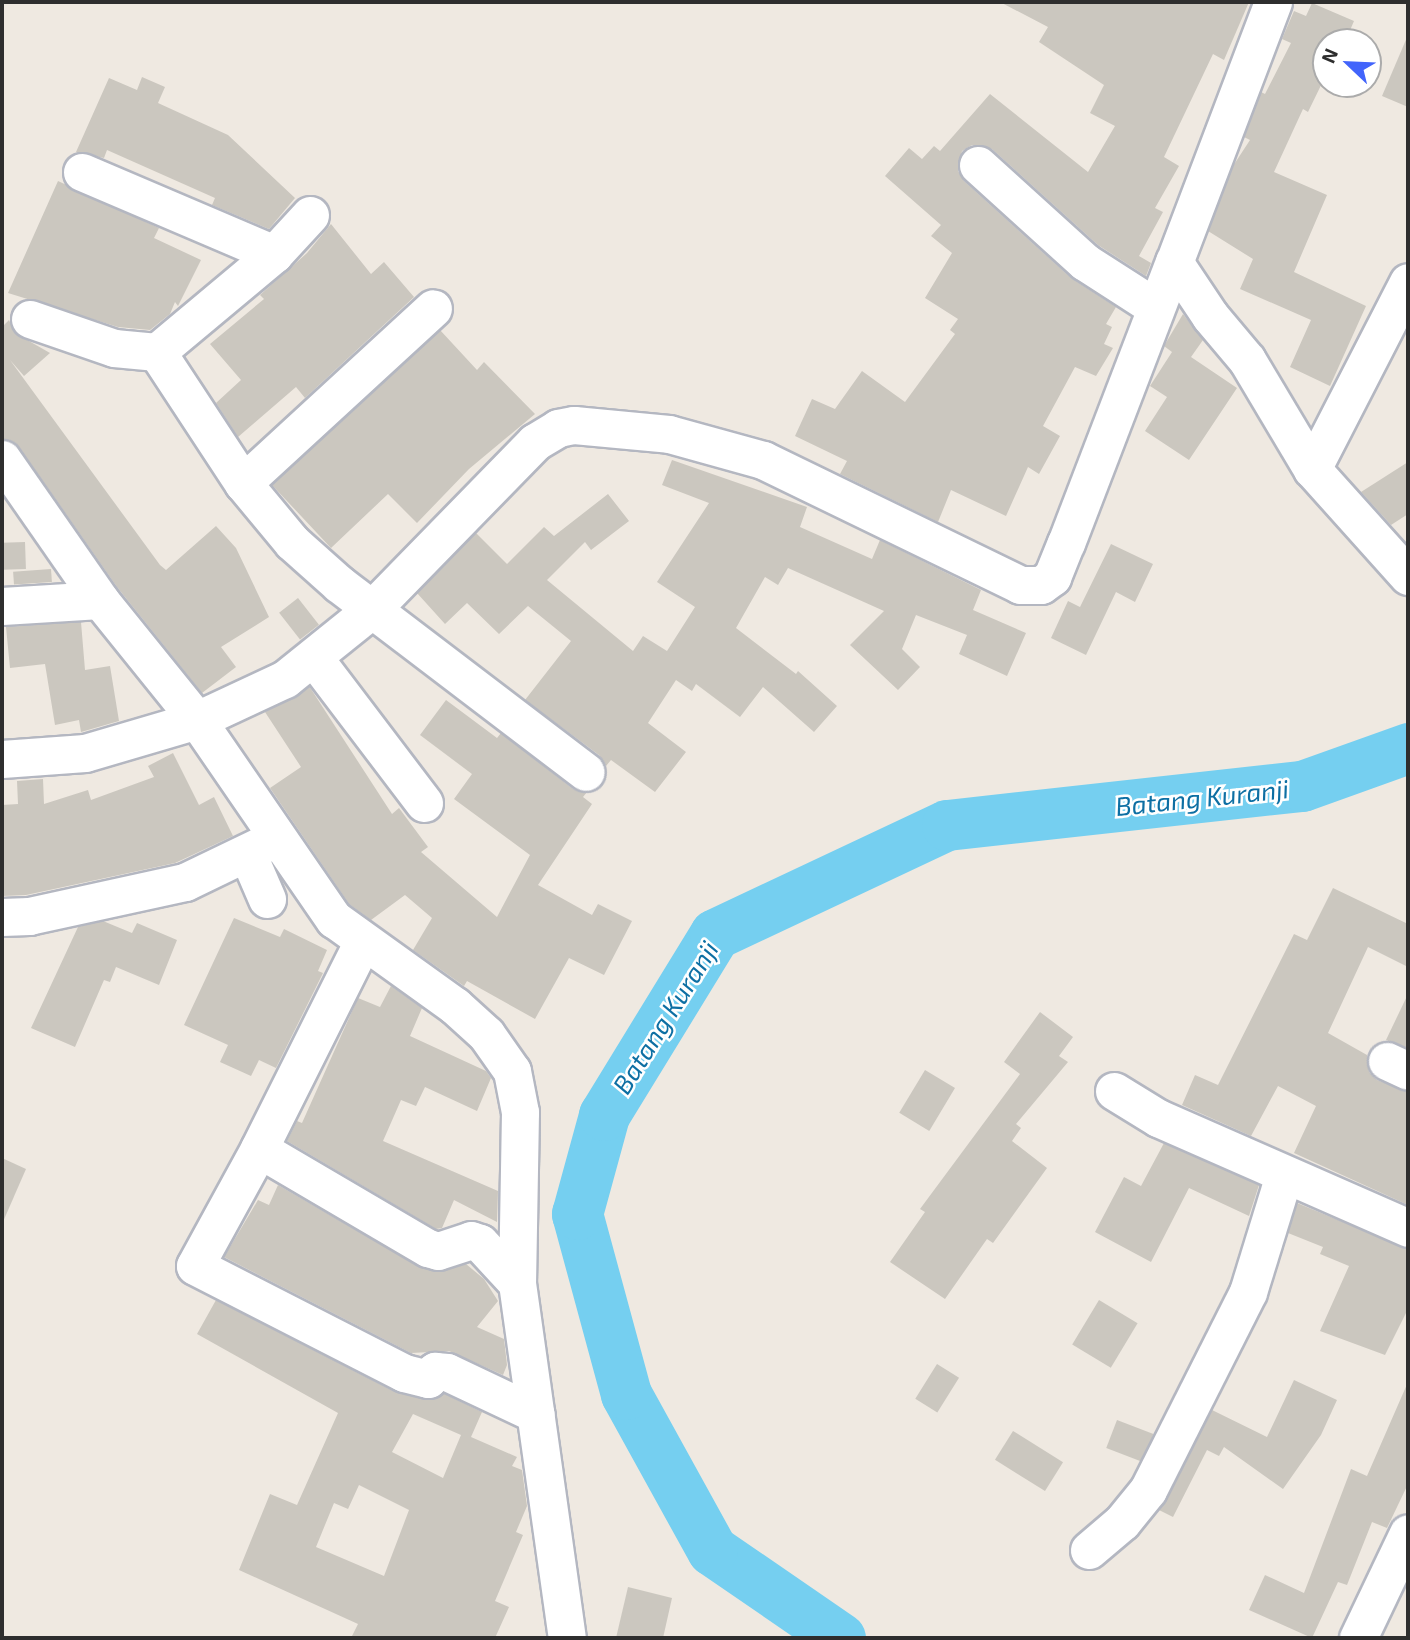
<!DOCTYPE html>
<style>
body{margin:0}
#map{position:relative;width:1410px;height:1640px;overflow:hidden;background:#efe9e1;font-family:"Exo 2",sans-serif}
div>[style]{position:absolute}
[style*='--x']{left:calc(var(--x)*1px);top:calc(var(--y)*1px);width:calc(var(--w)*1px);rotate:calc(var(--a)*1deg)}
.river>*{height:51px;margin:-25.5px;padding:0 25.5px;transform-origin:25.5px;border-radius:25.5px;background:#75cff0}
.building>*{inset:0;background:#cbc7bf;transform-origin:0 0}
.roads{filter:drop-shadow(2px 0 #b4b7c1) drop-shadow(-2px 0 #b4b7c1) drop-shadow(0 2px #b4b7c1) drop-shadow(0 -2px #b4b7c1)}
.minor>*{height:37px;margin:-18.5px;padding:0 18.5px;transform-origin:18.5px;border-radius:18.5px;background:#fff}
span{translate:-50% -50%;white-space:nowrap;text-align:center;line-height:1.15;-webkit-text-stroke:5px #fff;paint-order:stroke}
.water-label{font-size:26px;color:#0d6fa3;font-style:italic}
.frame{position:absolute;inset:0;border:4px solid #2e2e2e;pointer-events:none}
.north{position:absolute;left:1312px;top:28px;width:70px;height:70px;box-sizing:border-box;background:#fff;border:2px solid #ababab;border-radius:50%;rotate:293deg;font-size:19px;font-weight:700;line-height:28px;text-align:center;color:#2e2e2e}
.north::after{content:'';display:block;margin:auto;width:24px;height:32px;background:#4264fb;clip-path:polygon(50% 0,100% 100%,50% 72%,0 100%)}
</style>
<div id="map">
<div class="river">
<div style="--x:840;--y:1638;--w:155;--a:-145.5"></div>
<div style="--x:712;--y:1550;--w:178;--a:-118.9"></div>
<div style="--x:626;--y:1394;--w:187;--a:-105.2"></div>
<div style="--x:577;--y:1214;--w:103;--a:-74.7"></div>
<div style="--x:604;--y:1115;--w:212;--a:-58.5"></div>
<div style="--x:715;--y:934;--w:256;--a:-25.2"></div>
<div style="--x:947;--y:825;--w:357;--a:-6.3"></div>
<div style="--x:1302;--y:786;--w:113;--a:-19.7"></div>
</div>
<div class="building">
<div style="clip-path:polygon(1000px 2px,1249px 2px,1224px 60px,1213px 54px,1164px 157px,1179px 166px,1155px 208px,1163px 212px,1139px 256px,1151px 263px,1146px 276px,1098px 245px,992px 149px,972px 145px,962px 151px,958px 171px,964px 181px,1071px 278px,1116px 307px,1106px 324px,1112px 327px,1104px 344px,1113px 348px,1096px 376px,1075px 367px,1043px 426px,1060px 436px,1039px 474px,1028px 467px,1006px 516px,951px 490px,938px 522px,840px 474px,847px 461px,795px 436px,812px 399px,835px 409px,862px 371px,905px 402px,955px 334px,950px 330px,958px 319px,925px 298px,952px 253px,931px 236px,941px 225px,885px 176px,909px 148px,922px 159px,934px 146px,940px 151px,990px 94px,1088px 172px,1115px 126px,1090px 113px,1104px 85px,1039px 42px,1048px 27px)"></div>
<div style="clip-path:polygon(1312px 3px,1354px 21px,1345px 42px,1326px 42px,1326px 75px,1308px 112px,1303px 109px,1274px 172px,1327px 195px,1294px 272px,1366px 306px,1330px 386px,1290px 367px,1311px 320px,1240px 289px,1253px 259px,1208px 231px,1233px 166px,1250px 140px,1244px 137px,1261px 92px,1265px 94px,1291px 43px,1282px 39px,1294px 11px,1306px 16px)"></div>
<div style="clip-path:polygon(1408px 35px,1408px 107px,1382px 96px)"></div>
<div style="clip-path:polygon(142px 77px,165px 87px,158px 103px,228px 135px,295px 198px,269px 229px,212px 205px,215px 198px,107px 150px,104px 158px,76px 152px,109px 78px,137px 90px)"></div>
<div style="clip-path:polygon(58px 181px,159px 228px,154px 238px,201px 260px,178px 306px,175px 302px,170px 314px,150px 330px,118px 327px,8px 293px)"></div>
<div style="clip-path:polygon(331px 224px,371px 274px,384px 262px,414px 297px,305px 398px,296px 387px,238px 437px,216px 403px,241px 380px,210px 344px,264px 299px,260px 295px,307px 253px)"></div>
<div style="clip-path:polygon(1183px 314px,1203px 340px,1191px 357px,1237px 388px,1189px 460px,1145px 431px,1167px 397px,1150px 386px,1172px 352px,1164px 346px)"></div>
<div style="clip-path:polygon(9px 320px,15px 333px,50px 353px,24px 376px,10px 360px,160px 565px,166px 570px,216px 526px,236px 548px,269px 617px,221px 647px,236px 667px,202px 693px,117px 587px,19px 447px,2px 438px,2px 327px)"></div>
<div style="clip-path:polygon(440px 330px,477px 370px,484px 362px,535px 414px,469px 469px,417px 523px,388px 494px,331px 548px,272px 485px)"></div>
<div style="clip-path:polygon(672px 460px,807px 507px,800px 527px,872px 559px,880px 540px,981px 590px,973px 610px,1026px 633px,1007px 676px,959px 654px,967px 635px,916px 615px,902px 649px,920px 667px,898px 690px,850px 645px,884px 611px,788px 568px,778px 585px,765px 577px,736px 628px,796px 674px,798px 671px,837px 706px,814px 732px,763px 687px,740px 717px,696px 684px,692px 691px,676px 680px,648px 723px,686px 752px,655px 792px,611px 760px,606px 766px,599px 755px,525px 700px,571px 641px,528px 606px,499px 634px,467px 603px,445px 624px,417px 593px,476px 533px,507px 564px,544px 527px,554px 536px,608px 494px,629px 521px,591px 550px,585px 542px,547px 580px,633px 651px,643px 636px,667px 651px,695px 607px,657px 582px,709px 503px,662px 485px)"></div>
<div style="clip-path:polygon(1408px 462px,1408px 514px,1391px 525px,1361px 492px)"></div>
<div style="left:25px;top:542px;width:27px;height:23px;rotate:88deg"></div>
<div style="clip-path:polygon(1111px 544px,1153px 564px,1135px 602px,1116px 592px,1086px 655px,1051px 638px,1068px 601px,1080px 607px)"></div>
<div style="left:51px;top:569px;width:13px;height:38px;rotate:86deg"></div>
<div style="left:298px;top:598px;width:34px;height:24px;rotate:52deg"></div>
<div style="clip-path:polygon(81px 622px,85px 670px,110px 666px,119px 721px,81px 732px,79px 720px,55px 725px,45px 664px,10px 668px,6px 627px)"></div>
<div style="clip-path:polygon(309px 686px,392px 814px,399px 808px,428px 847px,421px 852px,497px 917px,530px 855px,454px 799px,472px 774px,420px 735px,446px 700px,497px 738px,501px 733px,573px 789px,587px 792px,583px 797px,592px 804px,538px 885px,592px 915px,598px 904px,632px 921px,604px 975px,569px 958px,535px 1019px,467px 981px,464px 986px,413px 950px,432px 918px,405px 895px,371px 920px,349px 904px,270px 788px,301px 767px,265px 712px)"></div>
<div style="clip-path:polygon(173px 753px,199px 805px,214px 797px,233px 836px,175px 863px,26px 895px,2px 896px,2px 805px,18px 804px,17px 781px,43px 779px,44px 804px,88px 790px,91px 800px,154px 777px,148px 766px)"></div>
<div style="clip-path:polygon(1333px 888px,1408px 924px,1408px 967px,1368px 947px,1328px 1033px,1367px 1055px,1369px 1072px,1377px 1080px,1408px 1092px,1408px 1205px,1294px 1153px,1316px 1106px,1278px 1086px,1251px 1136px,1182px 1105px,1195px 1075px,1218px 1085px,1294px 934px,1307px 940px)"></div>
<div style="clip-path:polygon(234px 918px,280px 937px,284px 929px,327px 950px,318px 971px,323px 973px,276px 1068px,259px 1060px,251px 1076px,220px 1062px,228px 1045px,184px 1025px)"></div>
<div style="clip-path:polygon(103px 921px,132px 933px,137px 923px,177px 940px,159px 985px,116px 967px,110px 982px,104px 980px,75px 1047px,31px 1028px,78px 927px)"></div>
<div style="clip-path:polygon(391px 986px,422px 1008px,410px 1036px,486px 1071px,491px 1078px,477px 1111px,425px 1087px,416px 1106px,401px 1100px,383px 1141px,498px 1191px,497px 1222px,454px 1200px,442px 1228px,436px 1229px,287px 1141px,297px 1121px,302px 1123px,358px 998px,380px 1007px)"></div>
<div style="clip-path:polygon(1408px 994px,1408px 1048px,1386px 1040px)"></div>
<div style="clip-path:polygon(1040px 1012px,1073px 1037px,1059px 1056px,1068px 1062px,1016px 1124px,1021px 1128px,1012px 1141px,1047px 1168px,993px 1243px,987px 1239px,945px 1299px,890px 1262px,925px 1212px,920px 1209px,1020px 1074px,1004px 1062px)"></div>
<div style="left:925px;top:1070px;width:35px;height:50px;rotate:31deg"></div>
<div style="clip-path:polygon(1164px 1143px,1259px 1185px,1249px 1216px,1189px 1188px,1151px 1262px,1095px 1232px,1124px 1177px,1141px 1186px)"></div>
<div style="clip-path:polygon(2px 1158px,26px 1169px,2px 1224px)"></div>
<div style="clip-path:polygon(278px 1185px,418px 1266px,444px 1271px,466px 1264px,484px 1279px,498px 1301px,477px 1327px,504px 1339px,507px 1365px,503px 1375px,449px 1351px,411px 1353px,224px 1257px,258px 1200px,269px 1205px)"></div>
<div style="clip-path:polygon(1297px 1203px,1408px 1249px,1408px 1309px,1385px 1355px,1320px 1331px,1349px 1266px,1320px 1254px,1323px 1247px,1288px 1233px)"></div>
<div style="clip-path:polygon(evenodd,216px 1300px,395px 1392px,424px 1399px,443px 1393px,482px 1412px,471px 1437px,517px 1457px,512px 1466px,522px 1470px,527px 1506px,516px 1532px,523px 1535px,495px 1601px,509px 1607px,495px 1638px,351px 1638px,358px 1624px,239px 1570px,270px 1494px,297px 1505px,338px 1413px,197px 1334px,216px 1300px,413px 1414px,461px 1435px,443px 1478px,392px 1452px,413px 1414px,216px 1300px,359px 1485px,409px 1510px,384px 1576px,316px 1547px,334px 1503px,348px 1509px,359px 1485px)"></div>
<div style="left:1099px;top:1300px;width:45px;height:52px;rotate:31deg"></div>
<div style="left:937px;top:1364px;width:26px;height:41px;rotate:32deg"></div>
<div style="clip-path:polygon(1294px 1380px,1337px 1400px,1321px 1435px,1283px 1489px,1224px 1447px,1219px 1456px,1207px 1450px,1173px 1517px,1159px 1510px,1212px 1410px,1267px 1437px)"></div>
<div style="clip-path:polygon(1408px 1382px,1408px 1484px,1387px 1528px,1372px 1522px,1347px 1585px,1338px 1582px,1312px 1638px,1249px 1610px,1265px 1575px,1304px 1593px,1351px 1469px,1367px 1476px)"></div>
<div style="left:1117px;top:1420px;width:39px;height:30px;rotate:21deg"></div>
<div style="left:1013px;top:1431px;width:59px;height:34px;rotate:32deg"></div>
<div style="clip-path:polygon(628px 1587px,672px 1598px,663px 1638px,616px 1638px)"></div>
</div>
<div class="roads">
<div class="minor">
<div style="--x:1273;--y:2;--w:278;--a:110.8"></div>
<div style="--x:1174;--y:262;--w:65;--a:56.3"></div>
<div style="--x:1210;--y:316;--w:57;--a:49.9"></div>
<div style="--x:1247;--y:360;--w:127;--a:59.2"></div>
<div style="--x:1312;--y:469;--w:144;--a:48.1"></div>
<div style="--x:978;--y:165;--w:144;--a:42.2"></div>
<div style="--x:1085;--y:262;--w:83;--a:32.7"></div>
<div style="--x:82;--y:172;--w:209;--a:23.1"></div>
<div style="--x:310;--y:215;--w:53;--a:132.7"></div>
<div style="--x:274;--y:254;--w:153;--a:140.1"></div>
<div style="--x:157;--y:352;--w:157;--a:56.7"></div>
<div style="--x:243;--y:483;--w:77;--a:50.3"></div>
<div style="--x:292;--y:542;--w:63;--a:41.8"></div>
<div style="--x:339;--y:584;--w:310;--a:37.3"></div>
<div style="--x:30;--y:319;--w:89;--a:19"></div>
<div style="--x:114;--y:348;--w:43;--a:5.3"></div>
<div style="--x:2;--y:459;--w:172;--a:55.2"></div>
<div style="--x:100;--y:600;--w:154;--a:51.1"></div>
<div style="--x:197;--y:720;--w:242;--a:55.5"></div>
<div style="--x:334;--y:919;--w:149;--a:35.7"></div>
<div style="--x:455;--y:1006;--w:42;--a:42.1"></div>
<div style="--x:486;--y:1034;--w:45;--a:54.9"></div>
<div style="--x:512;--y:1071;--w:42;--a:79"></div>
<div style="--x:520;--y:1112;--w:171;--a:91"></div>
<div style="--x:517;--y:1283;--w:359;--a:82"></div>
<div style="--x:1312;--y:469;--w:210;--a:-62.8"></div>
<div style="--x:243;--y:483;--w:258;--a:-42.6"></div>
<div style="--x:2;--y:606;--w:98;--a:-3.5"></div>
<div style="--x:314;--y:658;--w:182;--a:52.8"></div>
<div style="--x:2;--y:759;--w:83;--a:-4.1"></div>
<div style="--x:85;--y:753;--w:117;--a:-16.4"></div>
<div style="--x:197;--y:720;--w:97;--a:-25"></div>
<div style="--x:285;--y:679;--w:112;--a:-38.8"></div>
<div style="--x:372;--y:609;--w:233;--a:-45.7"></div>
<div style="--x:535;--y:442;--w:27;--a:-31"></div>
<div style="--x:558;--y:428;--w:16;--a:-11"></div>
<div style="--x:574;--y:425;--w:95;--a:5.4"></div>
<div style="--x:669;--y:434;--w:98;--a:15.5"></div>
<div style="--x:763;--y:460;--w:286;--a:25.9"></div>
<div style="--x:1020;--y:585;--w:21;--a:0"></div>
<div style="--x:1041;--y:585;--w:14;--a:-36"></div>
<div style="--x:1052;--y:577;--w:37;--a:-68"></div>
<div style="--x:1066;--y:543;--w:301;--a:-69"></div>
<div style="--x:248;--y:855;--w:48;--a:66.6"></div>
<div style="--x:2;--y:917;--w:27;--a:-2"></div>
<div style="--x:29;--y:916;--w:160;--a:-12.3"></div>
<div style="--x:185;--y:882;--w:101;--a:-25.8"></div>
<div style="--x:362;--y:943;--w:230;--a:116.6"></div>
<div style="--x:259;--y:1149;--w:196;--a:30.4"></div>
<div style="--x:428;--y:1248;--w:10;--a:17"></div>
<div style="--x:438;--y:1251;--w:35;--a:-18"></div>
<div style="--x:471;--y:1240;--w:9;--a:18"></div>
<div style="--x:480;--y:1243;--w:54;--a:47.2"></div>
<div style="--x:1387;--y:1061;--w:23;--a:25"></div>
<div style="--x:1114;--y:1091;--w:52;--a:31.5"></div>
<div style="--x:1158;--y:1118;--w:273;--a:23.7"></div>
<div style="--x:259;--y:1149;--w:133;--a:118.7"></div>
<div style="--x:195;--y:1266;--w:235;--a:27.1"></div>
<div style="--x:404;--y:1373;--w:25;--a:14"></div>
<div style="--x:428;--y:1379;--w:11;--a:-49"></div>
<div style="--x:435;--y:1371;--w:12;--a:5"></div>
<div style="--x:447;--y:1372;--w:98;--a:25.3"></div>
<div style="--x:1089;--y:1550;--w:43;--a:-40.3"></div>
<div style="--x:1122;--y:1522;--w:41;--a:-50.9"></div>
<div style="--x:1148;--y:1490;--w:222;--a:-63.2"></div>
<div style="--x:1248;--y:1292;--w:122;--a:-72.9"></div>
<div style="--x:1358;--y:1638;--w:116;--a:-64.5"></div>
</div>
</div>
<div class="water-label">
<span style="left:1202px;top:797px;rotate:-6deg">Batang Kuranji</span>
<span style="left:665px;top:1017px;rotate:-58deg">Batang Kuranji</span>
</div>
<div class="frame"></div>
<div class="north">N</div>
</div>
